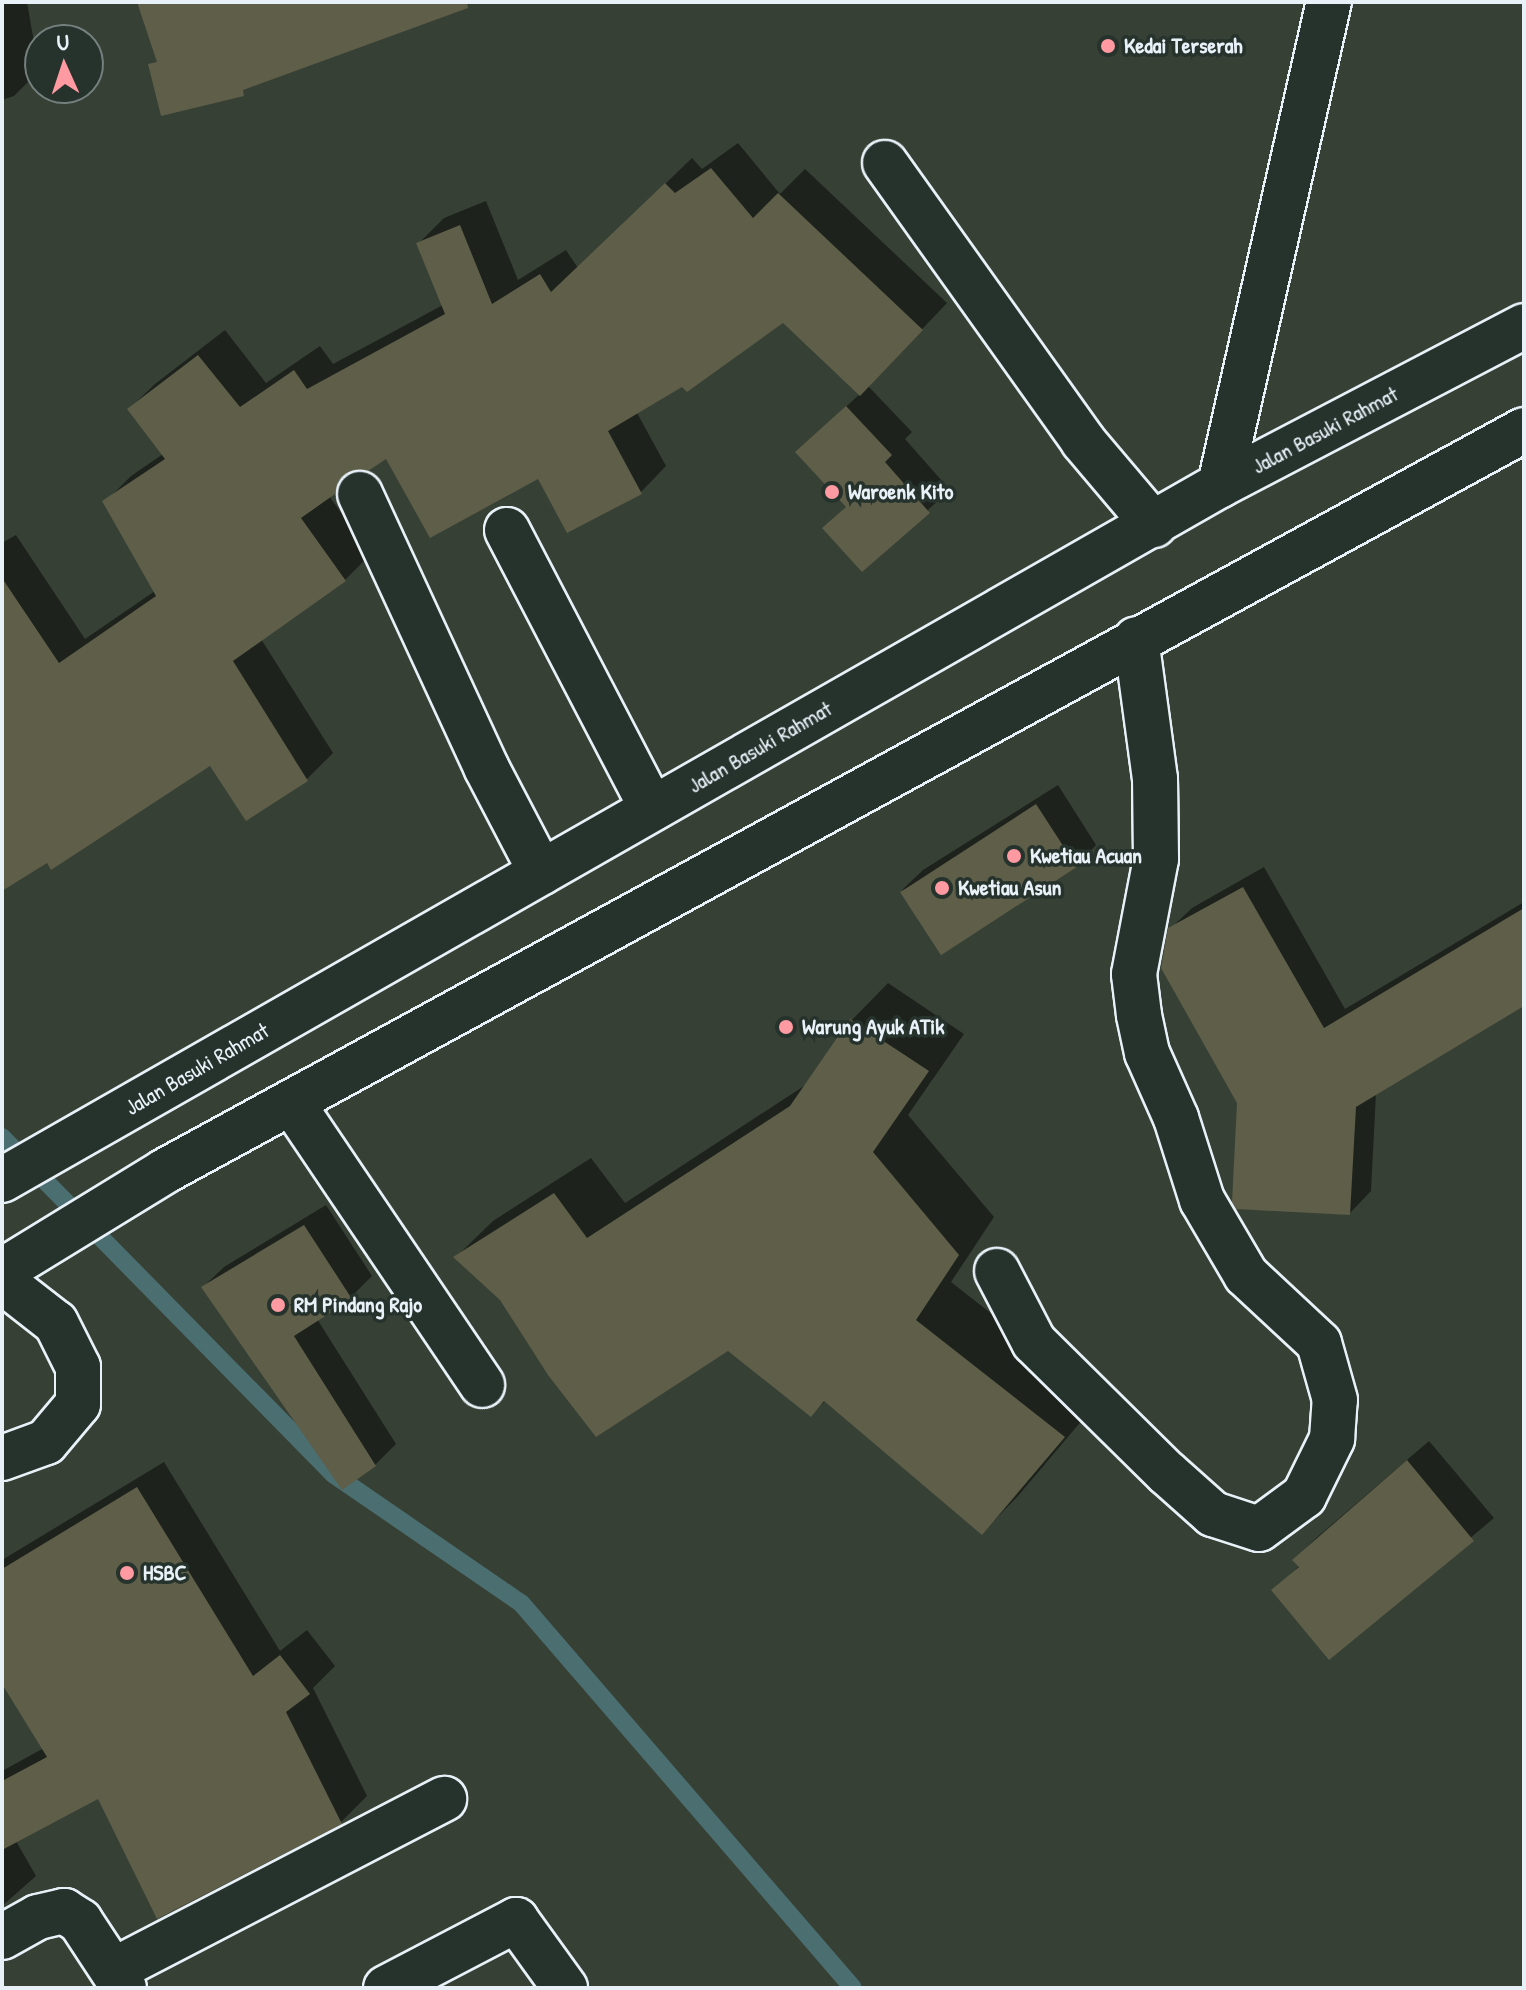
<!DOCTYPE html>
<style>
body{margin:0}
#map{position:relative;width:1526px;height:1990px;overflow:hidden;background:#374035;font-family:"Patrick Hand",sans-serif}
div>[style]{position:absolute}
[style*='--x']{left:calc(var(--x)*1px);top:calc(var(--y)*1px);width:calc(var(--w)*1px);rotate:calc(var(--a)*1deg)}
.shadow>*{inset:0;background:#0007}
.stream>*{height:18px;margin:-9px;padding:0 9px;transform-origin:9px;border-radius:9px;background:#4b6e71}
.building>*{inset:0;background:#5e5e49;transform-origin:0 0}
.roads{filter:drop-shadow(2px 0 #e8f1f8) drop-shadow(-2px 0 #e8f1f8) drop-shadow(0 2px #e8f1f8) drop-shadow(0 -2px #e8f1f8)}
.minor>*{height:44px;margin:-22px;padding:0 22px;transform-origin:22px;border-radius:22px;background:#26332d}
.highway>*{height:44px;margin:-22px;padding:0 22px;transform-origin:22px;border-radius:22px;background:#26332d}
.dots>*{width:22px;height:22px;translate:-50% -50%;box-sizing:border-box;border:4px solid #26332d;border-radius:50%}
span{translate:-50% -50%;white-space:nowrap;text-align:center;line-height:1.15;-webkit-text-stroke:7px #26332d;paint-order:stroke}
.poi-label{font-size:22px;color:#e8f1f8;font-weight:700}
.left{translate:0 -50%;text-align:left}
.street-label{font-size:22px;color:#e8f1f8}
.frame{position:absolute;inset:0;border:4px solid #e8f1f8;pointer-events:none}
.north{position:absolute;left:24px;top:24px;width:80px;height:80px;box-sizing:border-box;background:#26332d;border:2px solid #747f7e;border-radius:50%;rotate:357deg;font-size:22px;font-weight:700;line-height:32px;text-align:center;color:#e8f1f8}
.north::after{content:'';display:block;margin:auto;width:28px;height:36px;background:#ff9aa2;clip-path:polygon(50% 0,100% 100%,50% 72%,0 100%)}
</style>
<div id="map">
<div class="shadow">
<div style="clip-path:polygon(2px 2px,27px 2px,39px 71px,14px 96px,2px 100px)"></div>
<div style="clip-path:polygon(738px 143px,780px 194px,805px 169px,947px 303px,868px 386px,912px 432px,905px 439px,950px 490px,862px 569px,825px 528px,848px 505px,819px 431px,860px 394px,783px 320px,636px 411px,666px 466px,641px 492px,387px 456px,357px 469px,329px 496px,371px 554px,345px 580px,261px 639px,333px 753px,307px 779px,210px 763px,2px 889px,2px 543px,16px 535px,85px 639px,155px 591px,105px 502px,131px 476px,163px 454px,129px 409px,155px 384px,225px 330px,266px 383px,320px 346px,333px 364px,443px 305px,418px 244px,444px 218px,486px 201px,518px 280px,566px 250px,578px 268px,692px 158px,702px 169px)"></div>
<div style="clip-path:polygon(1058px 785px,1096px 845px,1076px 866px,902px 890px,923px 870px)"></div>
<div style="clip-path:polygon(1264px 867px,1345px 1009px,1524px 902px,1524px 1004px,1376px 1093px,1371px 1191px,1350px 1213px,1239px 1103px,1170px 929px,1192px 908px)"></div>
<div style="clip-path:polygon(888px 983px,964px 1034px,908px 1115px,994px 1217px,951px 1282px,1100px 1399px,1018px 1496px,982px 1533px,826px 1400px,811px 1415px,728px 1349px,502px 1299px,456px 1257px,493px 1221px,591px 1158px,625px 1203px,807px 1084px,852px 1020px)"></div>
<div style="clip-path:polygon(326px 1205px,372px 1276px,351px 1297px,317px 1319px,396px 1444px,375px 1465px,203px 1287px,224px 1267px)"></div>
<div style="clip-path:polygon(1429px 1441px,1494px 1518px,1329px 1657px,1274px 1591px,1300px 1565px,1294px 1560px,1315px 1539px)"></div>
<div style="clip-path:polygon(164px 1462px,280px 1651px,307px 1630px,335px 1666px,313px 1688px,367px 1796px,341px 1822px,158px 1917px,99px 1796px,16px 1841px,36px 1876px,2px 1906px,2px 1771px,44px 1748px,2px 1680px,2px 1560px)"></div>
</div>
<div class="stream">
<div style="--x:2;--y:1137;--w:472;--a:45.5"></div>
<div style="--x:333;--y:1474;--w:228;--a:34.5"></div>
<div style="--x:521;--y:1603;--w:508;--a:49.23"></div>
</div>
<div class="building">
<div style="clip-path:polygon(137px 2px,467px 2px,468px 8px,243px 90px,244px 96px,161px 116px,148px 64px,157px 62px)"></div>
<div style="clip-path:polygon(711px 168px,753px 218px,778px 193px,923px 330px,860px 396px,783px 323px,687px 392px,682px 387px,608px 431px,642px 494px,567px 533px,538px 479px,430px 538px,386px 459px,368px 471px,349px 472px,339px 480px,335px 494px,301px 518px,346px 581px,233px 661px,308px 781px,246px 821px,210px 766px,51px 870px,47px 863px,2px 891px,2px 578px,59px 663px,156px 596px,102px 501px,165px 459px,127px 409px,198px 355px,240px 407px,294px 370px,307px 389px,445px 314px,416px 243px,460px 225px,492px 304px,540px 274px,551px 292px,665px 183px,675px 193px)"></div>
<div style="clip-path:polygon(846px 406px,892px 455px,885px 462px,930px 513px,862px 572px,822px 528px,846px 507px,795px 452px)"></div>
<div style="left:1036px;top:804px;width:75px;height:162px;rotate:57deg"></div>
<div style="clip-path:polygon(1243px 887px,1324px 1028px,1524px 908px,1524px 1006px,1356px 1107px,1350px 1215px,1236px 1209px,1232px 1202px,1237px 1103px,1161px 968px,1168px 928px)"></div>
<div style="clip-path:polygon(850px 1019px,929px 1071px,873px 1152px,959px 1255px,916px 1320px,1065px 1437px,982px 1535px,824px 1401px,811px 1417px,728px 1351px,596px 1437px,548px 1375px,500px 1300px,453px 1257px,554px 1193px,587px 1238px,790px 1106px)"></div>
<div style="clip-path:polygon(304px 1225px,352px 1299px,294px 1336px,376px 1466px,342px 1490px,201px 1287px)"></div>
<div style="clip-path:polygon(1407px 1460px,1474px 1541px,1329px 1660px,1271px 1590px,1299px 1567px,1292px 1560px)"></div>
<div style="clip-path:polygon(137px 1487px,253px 1676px,280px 1655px,310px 1694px,286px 1712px,342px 1824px,157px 1919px,98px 1799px,2px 1850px,2px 1781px,47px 1757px,2px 1684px,2px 1569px)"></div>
</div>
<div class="roads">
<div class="minor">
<div style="--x:885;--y:163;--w:341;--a:54.5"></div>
<div style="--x:1083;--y:441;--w:110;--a:49.8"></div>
<div style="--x:1220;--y:485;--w:495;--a:-77.3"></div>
<div style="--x:360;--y:494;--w:301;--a:65.2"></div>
<div style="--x:486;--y:767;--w:119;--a:62.4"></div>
<div style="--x:507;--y:530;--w:314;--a:62.5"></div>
<div style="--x:292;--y:1103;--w:340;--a:56"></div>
<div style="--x:997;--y:1271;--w:80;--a:62.5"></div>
<div style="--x:1034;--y:1342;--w:187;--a:44.6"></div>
<div style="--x:1167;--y:1473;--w:62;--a:41.7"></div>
<div style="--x:1213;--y:1514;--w:48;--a:18.1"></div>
<div style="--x:1259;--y:1529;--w:56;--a:-36.3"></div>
<div style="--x:1304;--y:1496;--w:64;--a:-63.8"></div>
<div style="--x:1332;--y:1439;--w:39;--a:-86"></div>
<div style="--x:1335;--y:1400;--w:59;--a:-105.7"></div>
<div style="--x:1319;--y:1343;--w:100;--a:-137"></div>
<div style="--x:1246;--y:1275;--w:87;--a:-120.4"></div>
<div style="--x:1202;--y:1200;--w:86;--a:-107.6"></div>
<div style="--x:1176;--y:1118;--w:71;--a:-114"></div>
<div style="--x:1147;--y:1053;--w:39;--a:-102"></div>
<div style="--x:1139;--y:1015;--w:41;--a:-97"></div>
<div style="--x:1134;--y:974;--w:117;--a:-79.2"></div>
<div style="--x:1156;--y:859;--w:80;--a:-90.7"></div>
<div style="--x:1155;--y:779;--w:141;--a:-97.7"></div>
<div style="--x:2;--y:1281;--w:68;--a:37.9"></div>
<div style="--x:56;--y:1323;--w:49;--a:63.4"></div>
<div style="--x:78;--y:1367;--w:37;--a:90"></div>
<div style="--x:78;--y:1404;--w:50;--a:130.1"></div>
<div style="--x:46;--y:1442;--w:47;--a:160"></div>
<div style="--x:2;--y:1937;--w:41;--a:-29.1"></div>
<div style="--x:38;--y:1917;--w:27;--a:-13"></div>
<div style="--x:64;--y:1911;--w:19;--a:32"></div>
<div style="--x:80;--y:1921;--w:80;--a:56.7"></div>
<div style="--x:114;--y:1970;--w:372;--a:-27.4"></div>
<div style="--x:386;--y:1988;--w:147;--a:-27.6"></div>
<div style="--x:516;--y:1920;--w:84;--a:54.2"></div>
</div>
<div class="highway">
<div style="--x:2;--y:1180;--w:1402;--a:-29.71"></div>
<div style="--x:1220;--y:485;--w:343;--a:-27.6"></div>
<div style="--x:2;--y:1271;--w:191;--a:-31.5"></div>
<div style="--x:165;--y:1171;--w:1548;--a:-28.6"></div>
</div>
</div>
<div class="dots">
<div style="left:1108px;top:46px;background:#ff9aa2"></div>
<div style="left:832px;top:492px;background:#ff9aa2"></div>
<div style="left:1014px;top:856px;background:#ff9aa2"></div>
<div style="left:942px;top:888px;background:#ff9aa2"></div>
<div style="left:786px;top:1027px;background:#ff9aa2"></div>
<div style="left:278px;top:1305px;background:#ff9aa2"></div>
<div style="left:127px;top:1573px;background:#ff9aa2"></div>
</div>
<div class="poi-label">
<span class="left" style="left:1124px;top:46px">Kedai Terserah</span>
<span class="left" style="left:848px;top:492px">Waroenk Kito</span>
<span class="left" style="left:1030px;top:856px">Kwetiau Acuan</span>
<span class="left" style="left:958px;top:888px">Kwetiau Asun</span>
<span class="left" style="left:802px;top:1027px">Warung Ayuk ATik</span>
<span class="left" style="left:294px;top:1305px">RM Pindang Rajo</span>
<span class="left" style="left:143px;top:1573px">HSBC</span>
</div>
<div class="street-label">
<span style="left:1325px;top:430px;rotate:-28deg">Jalan Basuki Rahmat</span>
<span style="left:760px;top:747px;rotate:-30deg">Jalan Basuki Rahmat</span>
<span style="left:197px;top:1069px;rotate:-30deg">Jalan Basuki Rahmat</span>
</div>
<div class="frame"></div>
<div class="north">U</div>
</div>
